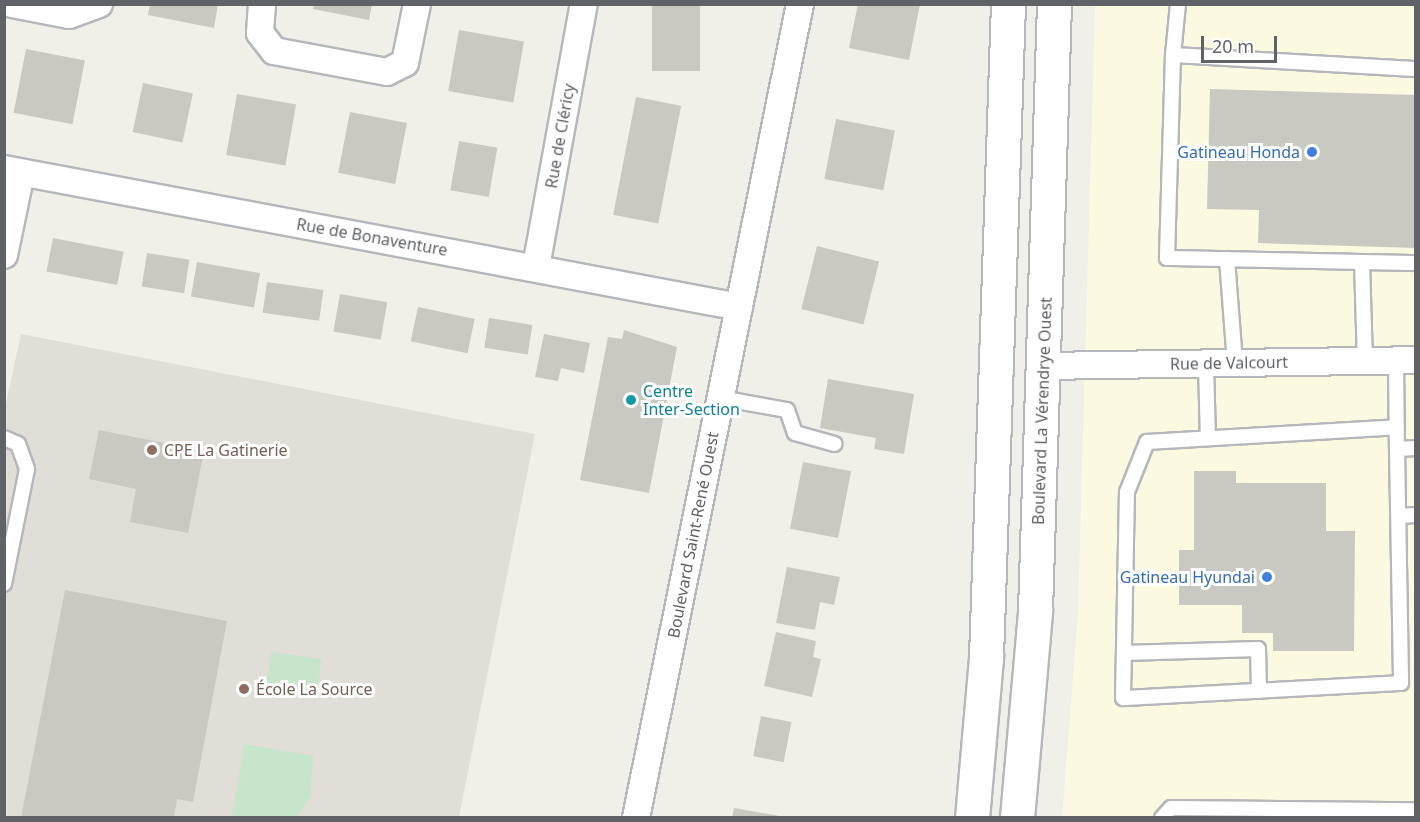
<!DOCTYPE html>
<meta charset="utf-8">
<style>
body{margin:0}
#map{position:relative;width:1420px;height:822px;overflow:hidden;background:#f0efe8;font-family:"Noto Sans",sans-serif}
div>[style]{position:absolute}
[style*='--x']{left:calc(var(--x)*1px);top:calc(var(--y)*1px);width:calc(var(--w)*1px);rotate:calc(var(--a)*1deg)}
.commercial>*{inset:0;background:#fcf9e1}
.education>*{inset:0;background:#e0ded6}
.green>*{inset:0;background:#c7e5ca;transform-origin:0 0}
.building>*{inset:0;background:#c9c9c2;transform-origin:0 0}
.roads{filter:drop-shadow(2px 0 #b5b7bb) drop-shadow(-2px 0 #b5b7bb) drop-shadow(0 2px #b5b7bb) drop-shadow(0 -2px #b5b7bb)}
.lane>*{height:14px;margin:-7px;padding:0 7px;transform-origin:7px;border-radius:7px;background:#fff}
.street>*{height:26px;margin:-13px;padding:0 13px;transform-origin:13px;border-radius:13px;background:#fff}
.secondary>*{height:33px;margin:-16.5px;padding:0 16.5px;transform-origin:16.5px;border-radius:16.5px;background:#fff}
.dots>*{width:16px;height:16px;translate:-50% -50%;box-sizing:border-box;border:3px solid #fff;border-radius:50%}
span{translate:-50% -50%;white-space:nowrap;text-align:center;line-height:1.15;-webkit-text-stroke:6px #fff;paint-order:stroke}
.street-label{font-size:16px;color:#5f6267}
.shop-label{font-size:16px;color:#366cbe}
.right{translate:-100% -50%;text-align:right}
.culture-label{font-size:16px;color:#0d838f}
.left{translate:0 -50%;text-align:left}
.education-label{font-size:16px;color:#785e54}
.frame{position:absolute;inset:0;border:6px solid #5f6267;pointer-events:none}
.scale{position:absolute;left:1201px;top:36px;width:76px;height:27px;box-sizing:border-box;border:3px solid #5f6267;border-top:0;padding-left:8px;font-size:18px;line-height:21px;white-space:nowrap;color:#5f6267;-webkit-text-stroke:4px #fff;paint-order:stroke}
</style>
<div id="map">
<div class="commercial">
<div style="clip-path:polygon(1095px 5px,1415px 5px,1415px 817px,1062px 818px,1078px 612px)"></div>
</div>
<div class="education">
<div style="clip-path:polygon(21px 334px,535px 434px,459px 817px,5px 818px,4px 413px)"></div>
</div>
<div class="green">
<div style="left:271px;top:652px;width:51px;height:38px;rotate:8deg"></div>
<div style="clip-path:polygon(244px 744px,313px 756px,310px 797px,297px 817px,232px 817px)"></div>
</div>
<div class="building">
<div style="clip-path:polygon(150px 4px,218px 4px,214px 28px,148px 15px)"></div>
<div style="clip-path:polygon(314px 4px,372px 4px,369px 20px,313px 9px)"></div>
<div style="left:652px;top:4px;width:48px;height:67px"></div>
<div style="clip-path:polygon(858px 4px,920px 4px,909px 60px,849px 48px)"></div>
<div style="left:459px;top:30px;width:66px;height:62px;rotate:10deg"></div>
<div style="left:26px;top:49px;width:60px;height:65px;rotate:11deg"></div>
<div style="left:143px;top:83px;width:51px;height:50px;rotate:12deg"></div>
<div style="clip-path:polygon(1210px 89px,1416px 95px,1416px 248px,1258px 243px,1259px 210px,1207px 209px)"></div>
<div style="left:237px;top:94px;width:60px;height:62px;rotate:10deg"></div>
<div style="left:636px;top:97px;width:46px;height:120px;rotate:11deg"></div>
<div style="left:350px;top:112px;width:58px;height:62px;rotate:11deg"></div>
<div style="left:836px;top:119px;width:60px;height:61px;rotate:11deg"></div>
<div style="left:459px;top:141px;width:39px;height:50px;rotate:10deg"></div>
<div style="left:53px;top:238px;width:72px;height:34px;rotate:11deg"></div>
<div style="left:817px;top:246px;width:64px;height:65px;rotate:14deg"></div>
<div style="left:147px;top:253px;width:43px;height:34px;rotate:9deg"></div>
<div style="left:197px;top:262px;width:64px;height:35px;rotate:10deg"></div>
<div style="left:267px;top:282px;width:57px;height:31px;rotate:8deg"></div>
<div style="left:340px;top:294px;width:48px;height:38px;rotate:10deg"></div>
<div style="left:418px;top:307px;width:58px;height:35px;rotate:12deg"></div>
<div style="left:489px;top:318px;width:44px;height:30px;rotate:9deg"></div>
<div style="clip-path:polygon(624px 330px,677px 347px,649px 493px,580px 480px,608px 337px,622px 339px)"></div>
<div style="clip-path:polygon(544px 334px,590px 343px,584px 373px,561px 368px,558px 381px,535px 377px)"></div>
<div style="clip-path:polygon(828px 379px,914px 394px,904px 454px,874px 449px,876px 438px,820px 428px)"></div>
<div style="clip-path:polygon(99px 430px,204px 451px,188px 533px,130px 522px,136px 489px,89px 479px)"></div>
<div style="left:803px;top:462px;width:49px;height:68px;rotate:11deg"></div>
<div style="clip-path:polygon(1194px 471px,1236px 471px,1236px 483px,1326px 483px,1326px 531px,1355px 531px,1354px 651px,1273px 651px,1273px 633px,1242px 633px,1242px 605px,1179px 605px,1179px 550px,1194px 550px)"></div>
<div style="clip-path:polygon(787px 567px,840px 577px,834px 605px,820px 602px,815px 630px,776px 623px)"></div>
<div style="clip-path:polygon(65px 590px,227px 621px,193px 802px,177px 799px,174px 818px,21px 818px)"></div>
<div style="clip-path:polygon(776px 632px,816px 641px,813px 657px,821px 659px,812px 697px,764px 686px)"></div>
<div style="left:761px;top:716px;width:31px;height:41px;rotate:11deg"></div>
<div style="clip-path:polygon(734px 808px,780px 816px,780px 818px,732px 818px)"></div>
</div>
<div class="roads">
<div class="lane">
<div style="--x:1178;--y:4;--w:51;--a:95.6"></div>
<div style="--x:1173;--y:55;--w:243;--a:3.3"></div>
<div style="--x:1173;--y:55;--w:203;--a:91.7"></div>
<div style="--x:1167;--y:258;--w:249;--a:1.2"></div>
<div style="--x:1227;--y:259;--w:104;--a:85.6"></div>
<div style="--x:1362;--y:262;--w:99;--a:88.3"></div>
<div style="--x:1396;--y:360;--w:89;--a:89.4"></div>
<div style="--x:1397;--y:449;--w:234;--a:89"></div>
<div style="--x:1401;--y:683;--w:278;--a:176.9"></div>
<div style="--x:1123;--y:698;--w:206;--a:-88.9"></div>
<div style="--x:1127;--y:492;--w:54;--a:-68.2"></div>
<div style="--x:1147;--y:442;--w:250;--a:-3.4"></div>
<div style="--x:1206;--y:364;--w:74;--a:88.5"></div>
<div style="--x:720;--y:398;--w:68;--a:10.2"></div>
<div style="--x:787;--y:410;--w:24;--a:71"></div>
<div style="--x:795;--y:433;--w:41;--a:15.4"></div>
<div style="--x:4;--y:438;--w:15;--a:23"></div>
<div style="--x:18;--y:444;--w:27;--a:70"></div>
<div style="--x:27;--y:469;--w:117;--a:101.3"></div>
<div style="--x:1397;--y:449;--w:19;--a:-3"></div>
<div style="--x:1399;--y:516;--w:17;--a:-3"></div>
<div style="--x:1124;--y:653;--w:134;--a:-1.7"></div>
<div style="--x:1258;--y:649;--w:42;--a:88.6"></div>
<div style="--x:1162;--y:818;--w:13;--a:-48"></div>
<div style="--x:1171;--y:808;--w:245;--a:0.5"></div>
</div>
<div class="street">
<div style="--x:12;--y:4;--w:58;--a:10.9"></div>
<div style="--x:69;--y:15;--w:32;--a:-20"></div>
<div style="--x:262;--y:4;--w:29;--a:94"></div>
<div style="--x:260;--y:33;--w:23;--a:52"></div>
<div style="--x:274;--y:51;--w:115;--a:10.5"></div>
<div style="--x:387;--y:72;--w:20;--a:-27"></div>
<div style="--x:405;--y:63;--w:60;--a:-78.5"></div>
<div style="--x:4;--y:169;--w:748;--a:10.63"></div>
<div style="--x:4;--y:255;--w:84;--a:-78.3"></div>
<div style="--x:536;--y:267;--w:267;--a:-79.7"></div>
<div style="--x:1043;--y:366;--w:373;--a:-0.9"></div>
<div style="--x:636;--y:818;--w:830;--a:-78.61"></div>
</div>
<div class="secondary">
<div style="--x:972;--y:818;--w:162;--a:-85"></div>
<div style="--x:986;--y:657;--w:653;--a:-88.07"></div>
<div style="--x:1017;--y:818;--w:208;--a:-85"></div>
<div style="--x:1035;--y:611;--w:607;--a:-88.21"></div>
</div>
</div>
<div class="dots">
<div style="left:1312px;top:152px;background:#3f7fe0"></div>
<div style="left:631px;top:400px;background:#0f9aa8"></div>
<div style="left:152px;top:450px;background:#8d6e63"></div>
<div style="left:1267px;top:577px;background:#3f7fe0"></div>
<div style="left:244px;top:689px;background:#8d6e63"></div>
</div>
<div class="street-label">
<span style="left:560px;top:136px;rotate:-80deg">Rue de Cléricy</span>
<span style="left:372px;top:237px;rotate:10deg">Rue de Bonaventure</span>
<span style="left:1229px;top:363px;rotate:-1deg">Rue de Valcourt</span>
<span style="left:1042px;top:411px;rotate:-88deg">Boulevard La Vérendrye Ouest</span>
<span style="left:693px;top:535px;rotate:-79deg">Boulevard Saint-René Ouest</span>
</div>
<div class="shop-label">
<span class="right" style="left:1300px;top:152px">Gatineau Honda</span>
<span class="right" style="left:1255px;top:577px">Gatineau Hyundai</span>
</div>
<div class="culture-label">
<span class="left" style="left:643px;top:400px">Centre<br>Inter-Section</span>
</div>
<div class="education-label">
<span class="left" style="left:164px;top:450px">CPE La Gatinerie</span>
<span class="left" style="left:256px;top:689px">École La Source</span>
</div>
<div class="frame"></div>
<div class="scale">20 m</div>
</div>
